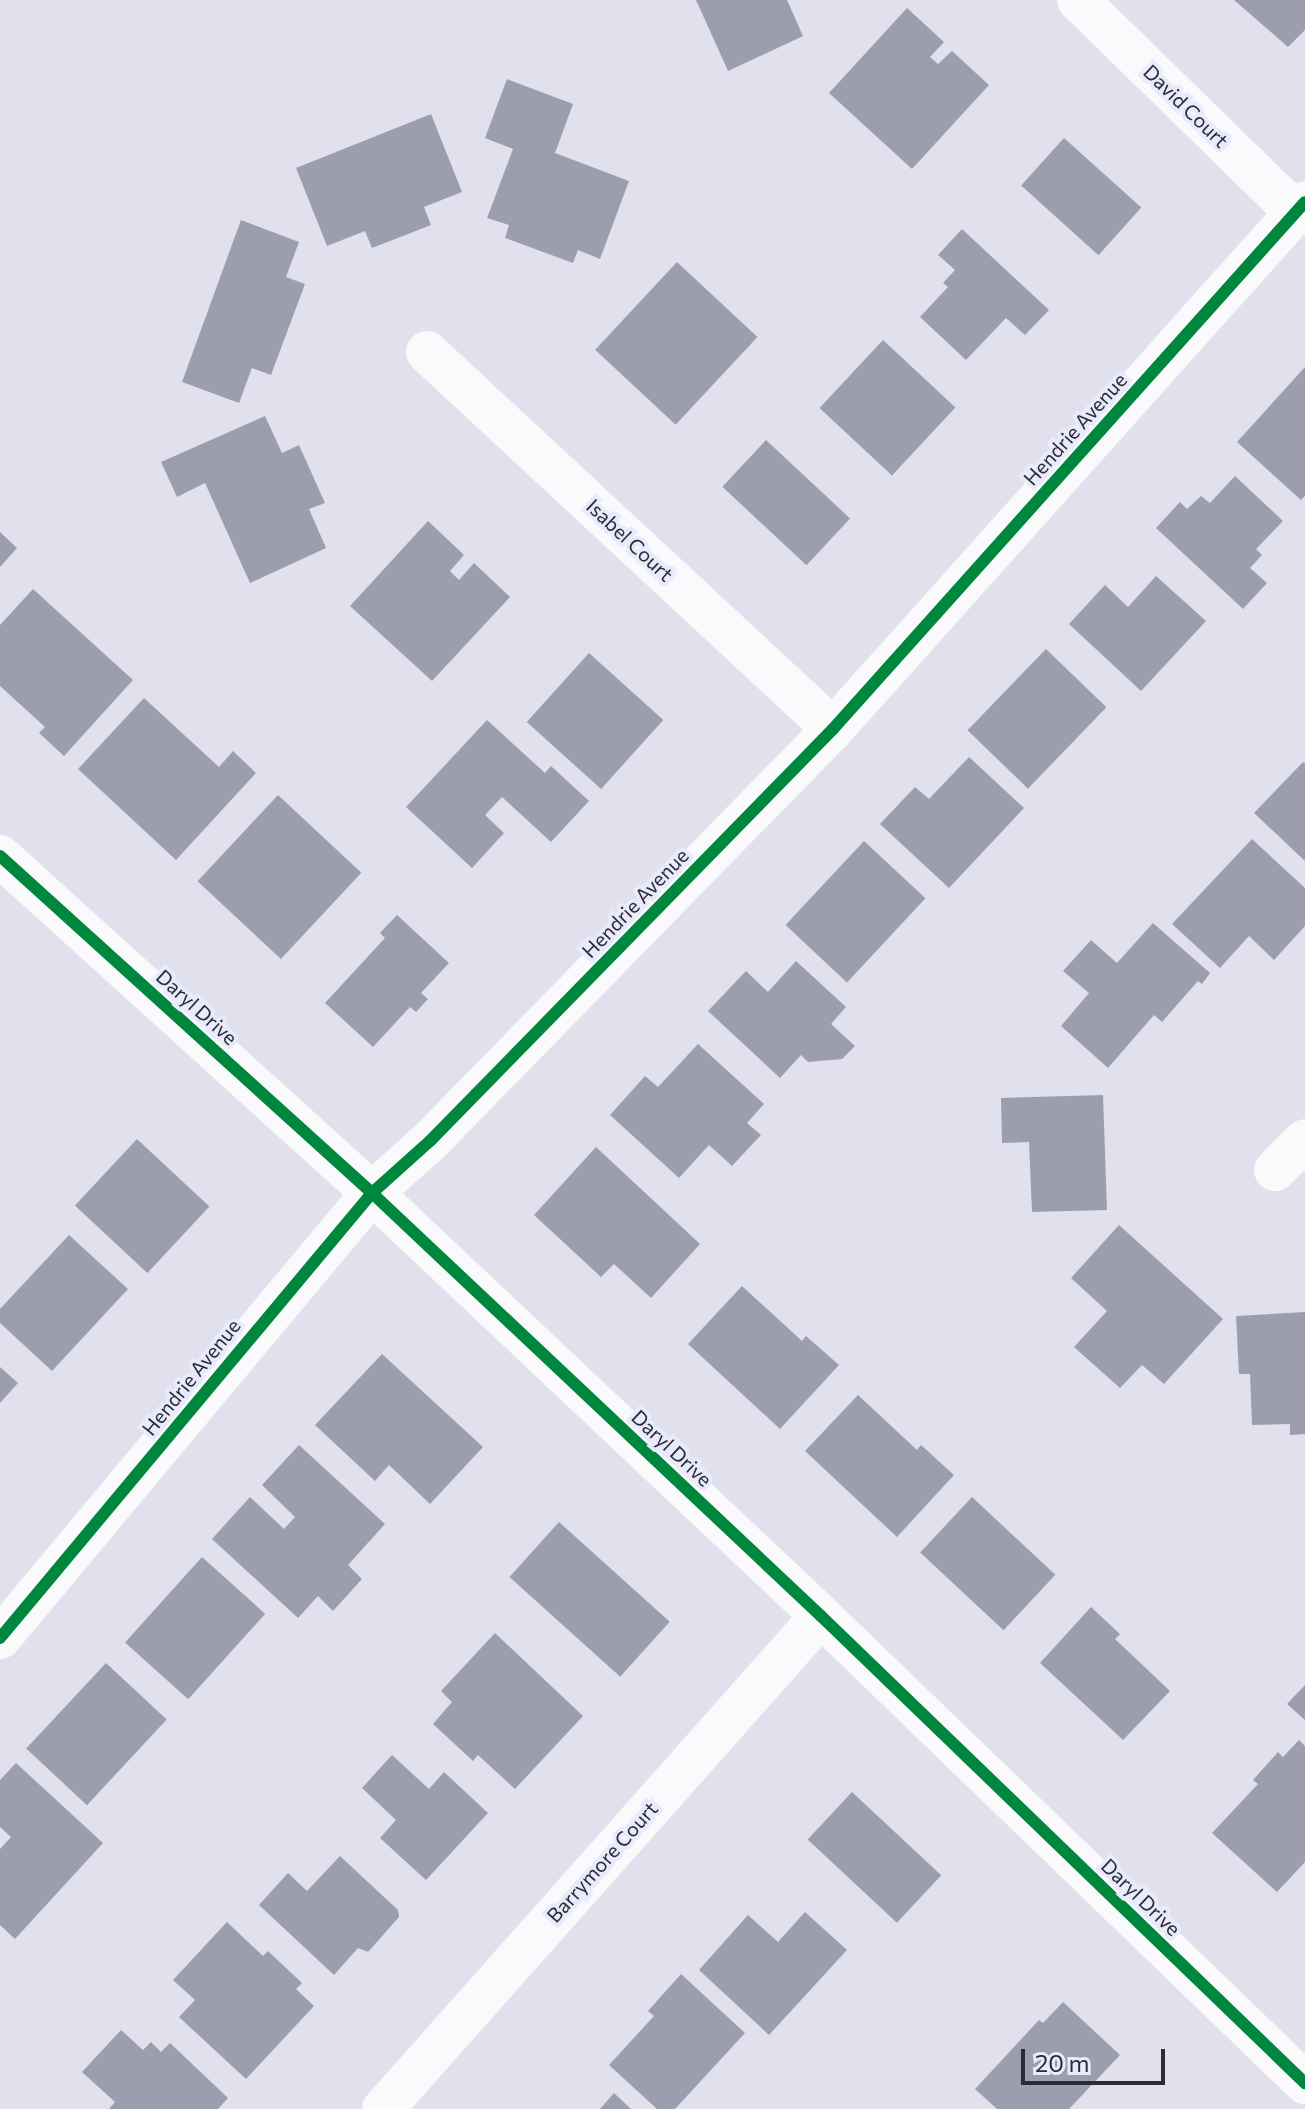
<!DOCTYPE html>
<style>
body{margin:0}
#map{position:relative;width:1305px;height:2109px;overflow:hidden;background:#e1e1ed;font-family:Commissioner,sans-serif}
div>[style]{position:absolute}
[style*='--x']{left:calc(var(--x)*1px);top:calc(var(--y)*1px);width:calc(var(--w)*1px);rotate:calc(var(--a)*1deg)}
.building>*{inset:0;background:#9d9db0;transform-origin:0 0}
.street>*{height:42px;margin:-21px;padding:0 21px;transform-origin:21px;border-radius:21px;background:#fafafc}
.cycleway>*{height:12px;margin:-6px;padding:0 6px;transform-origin:6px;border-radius:6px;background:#00873e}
span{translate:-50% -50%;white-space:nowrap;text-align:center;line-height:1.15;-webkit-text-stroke:8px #e9eafc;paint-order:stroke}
.street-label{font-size:20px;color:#2b2c35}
.scale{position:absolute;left:1021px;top:2049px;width:144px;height:36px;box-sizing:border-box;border:4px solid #2b2c35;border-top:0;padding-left:10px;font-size:24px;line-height:28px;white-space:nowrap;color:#2b2c35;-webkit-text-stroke:6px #e9eafc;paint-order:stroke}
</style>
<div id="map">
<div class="building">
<div style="clip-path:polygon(696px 0,787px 0,803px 36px,728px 71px)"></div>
<div style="clip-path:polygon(1234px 0,1305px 0,1305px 30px,1288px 47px)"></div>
<div style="clip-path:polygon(907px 8px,944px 42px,930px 57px,938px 64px,952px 51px,989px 85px,912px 169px,829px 93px)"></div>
<div style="clip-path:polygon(507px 79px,573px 104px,555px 153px,629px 181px,600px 259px,578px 250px,573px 263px,505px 238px,509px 225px,487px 218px,513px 149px,485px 138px)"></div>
<div style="clip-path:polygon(431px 114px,462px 192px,424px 207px,431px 225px,372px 248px,365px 231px,327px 246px,296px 168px)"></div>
<div style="left:1064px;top:138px;width:104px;height:64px;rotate:42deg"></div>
<div style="clip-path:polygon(241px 220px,299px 242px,286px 277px,305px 284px,271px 375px,252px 368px,239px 403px,182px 382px)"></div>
<div style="clip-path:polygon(962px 229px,1049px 310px,1025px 335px,1006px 318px,966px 360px,920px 317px,948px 287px,943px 283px,955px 270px,938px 255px)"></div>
<div style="left:677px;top:262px;width:110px;height:120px;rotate:43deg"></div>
<div style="left:883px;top:340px;width:99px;height:93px;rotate:43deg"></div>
<div style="clip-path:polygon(1305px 367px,1305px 496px,1301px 500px,1237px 442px)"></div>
<div style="clip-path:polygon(265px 416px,282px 453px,299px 445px,325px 503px,309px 509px,326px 548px,250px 583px,205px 483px,177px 497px,161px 462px)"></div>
<div style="left:766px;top:440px;width:115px;height:64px;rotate:43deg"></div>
<div style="clip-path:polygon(1235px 476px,1283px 521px,1256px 549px,1262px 555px,1250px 568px,1267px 583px,1243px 609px,1156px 528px,1180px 502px,1187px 509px,1201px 496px,1210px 503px)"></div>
<div style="clip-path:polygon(428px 521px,464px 555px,450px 571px,459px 580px,474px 563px,510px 597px,432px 681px,350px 606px)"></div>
<div style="clip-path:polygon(0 532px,17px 548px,0 567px)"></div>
<div style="clip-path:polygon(1156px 576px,1206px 621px,1141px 691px,1069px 624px,1105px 585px,1128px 607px)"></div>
<div style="clip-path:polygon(33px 589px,133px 680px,64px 756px,39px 733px,45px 727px,0 686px,0 625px)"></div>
<div style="left:1046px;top:649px;width:84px;height:113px;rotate:44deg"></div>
<div style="left:589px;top:653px;width:100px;height:93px;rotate:42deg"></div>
<div style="clip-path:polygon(144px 698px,219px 767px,233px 751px,256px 773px,176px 860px,78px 769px)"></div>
<div style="clip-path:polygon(487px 720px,545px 773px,551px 766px,589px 801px,551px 842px,502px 797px,485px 815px,504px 833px,472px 868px,406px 807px)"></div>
<div style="clip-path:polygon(969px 757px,1024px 808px,949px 888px,880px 824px,915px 787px,929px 799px)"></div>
<div style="clip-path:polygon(1303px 762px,1305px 763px,1305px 861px,1254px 813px)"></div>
<div style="left:278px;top:795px;width:114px;height:118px;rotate:43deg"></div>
<div style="clip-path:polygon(1252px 839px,1305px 888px,1305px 926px,1274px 960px,1249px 936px,1220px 968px,1172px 924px)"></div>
<div style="left:864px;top:841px;width:84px;height:115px;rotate:43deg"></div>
<div style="clip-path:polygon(397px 915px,449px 963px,421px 993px,428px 999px,416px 1012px,410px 1007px,373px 1047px,325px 1003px,385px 938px,380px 933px)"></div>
<div style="clip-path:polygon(1153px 923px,1210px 973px,1202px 984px,1198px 981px,1162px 1022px,1154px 1015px,1108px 1068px,1061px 1026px,1089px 993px,1063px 971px,1091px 940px,1117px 963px)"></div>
<div style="clip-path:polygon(796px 961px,846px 1007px,831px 1024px,855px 1046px,842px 1059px,808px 1062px,801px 1055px,780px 1078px,708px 1011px,746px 971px,768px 992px)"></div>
<div style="clip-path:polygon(698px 1044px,764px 1104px,747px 1123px,761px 1135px,732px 1166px,709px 1145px,679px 1178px,610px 1115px,645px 1076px,658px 1087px)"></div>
<div style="clip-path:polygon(1103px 1095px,1107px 1210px,1032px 1212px,1029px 1142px,1002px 1143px,1001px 1098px)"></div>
<div style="left:137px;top:1139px;width:99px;height:91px;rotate:43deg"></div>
<div style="clip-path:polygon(596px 1147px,700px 1244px,651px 1298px,614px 1264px,601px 1277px,534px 1215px)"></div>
<div style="clip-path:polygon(1119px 1225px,1223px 1319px,1164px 1384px,1142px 1365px,1120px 1388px,1074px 1347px,1107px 1311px,1071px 1278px)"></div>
<div style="clip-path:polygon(69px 1235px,128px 1289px,52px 1371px,0 1323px,0 1309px)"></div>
<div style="clip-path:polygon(742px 1286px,802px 1341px,806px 1336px,839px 1365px,780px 1429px,688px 1344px)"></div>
<div style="clip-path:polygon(1305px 1312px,1305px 1434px,1290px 1435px,1290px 1424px,1252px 1425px,1250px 1374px,1239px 1374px,1236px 1316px)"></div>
<div style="clip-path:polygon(382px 1354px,483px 1447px,430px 1504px,389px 1465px,375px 1481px,315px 1425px)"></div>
<div style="clip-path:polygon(0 1367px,18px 1383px,0 1403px)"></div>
<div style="clip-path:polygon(858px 1395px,917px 1450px,921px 1445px,954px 1475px,897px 1537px,805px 1451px)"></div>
<div style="clip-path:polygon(299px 1445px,385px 1524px,348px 1565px,362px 1579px,333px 1611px,318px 1596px,298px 1618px,212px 1539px,250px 1497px,284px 1529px,295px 1517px,262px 1485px)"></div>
<div style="left:972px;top:1497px;width:114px;height:76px;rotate:43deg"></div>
<div style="left:559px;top:1522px;width:149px;height:74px;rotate:42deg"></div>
<div style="left:202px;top:1557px;width:85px;height:115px;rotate:42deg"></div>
<div style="clip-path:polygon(1091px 1607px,1120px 1634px,1115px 1639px,1170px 1691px,1123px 1740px,1040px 1663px)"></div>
<div style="clip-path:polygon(495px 1633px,583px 1716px,515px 1789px,478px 1755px,473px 1761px,433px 1724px,452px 1702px,441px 1691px)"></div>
<div style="left:106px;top:1663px;width:83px;height:117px;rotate:43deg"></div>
<div style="clip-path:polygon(1305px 1685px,1305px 1720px,1287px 1704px)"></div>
<div style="clip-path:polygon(1299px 1740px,1305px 1746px,1305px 1862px,1277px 1892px,1212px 1833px,1258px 1784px,1253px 1780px,1278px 1752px,1283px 1757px)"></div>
<div style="clip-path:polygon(392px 1755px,429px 1789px,444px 1772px,488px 1813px,426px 1880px,380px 1838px,396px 1820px,362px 1788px)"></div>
<div style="clip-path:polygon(16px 1763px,103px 1843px,15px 1939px,0 1925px,0 1849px,11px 1837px,0 1827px,0 1780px)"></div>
<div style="left:852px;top:1792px;width:122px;height:65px;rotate:43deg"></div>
<div style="clip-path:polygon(340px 1856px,398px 1910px,399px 1917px,368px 1952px,358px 1948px,334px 1975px,259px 1905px,288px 1873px,307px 1891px)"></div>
<div style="clip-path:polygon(805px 1912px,847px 1950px,769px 2035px,699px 1970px,748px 1915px,778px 1942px)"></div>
<div style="clip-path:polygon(227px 1922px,263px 1956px,268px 1951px,302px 1983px,296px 1989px,314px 2006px,246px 2079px,179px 2017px,195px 2000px,173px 1980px)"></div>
<div style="clip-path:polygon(681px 1974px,745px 2033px,675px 2109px,657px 2109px,609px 2065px,654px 2016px,648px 2011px)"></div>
<div style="clip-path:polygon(1063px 2002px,1120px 2055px,1069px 2109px,997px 2109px,975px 2089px,1039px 2020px,1043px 2023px)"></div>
<div style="clip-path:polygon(121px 2030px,143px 2050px,151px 2042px,161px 2052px,170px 2043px,228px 2098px,218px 2109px,109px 2109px,115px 2102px,82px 2072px)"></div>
<div style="clip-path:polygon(614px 2093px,631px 2109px,600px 2109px)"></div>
</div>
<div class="street">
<div style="--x:1078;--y:0;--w:303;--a:44.3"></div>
<div style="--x:427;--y:352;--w:554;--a:42.88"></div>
<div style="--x:0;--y:856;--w:502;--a:42.17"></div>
<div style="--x:372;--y:1193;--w:617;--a:43.29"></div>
<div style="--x:821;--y:1616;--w:673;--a:43.98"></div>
<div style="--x:1275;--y:1170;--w:42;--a:-45"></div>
<div style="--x:0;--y:1638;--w:580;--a:-50.11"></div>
<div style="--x:372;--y:1193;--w:78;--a:-41.9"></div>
<div style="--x:430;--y:1141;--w:576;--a:-45.63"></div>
<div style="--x:833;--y:729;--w:707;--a:-48.15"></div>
<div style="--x:383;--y:2109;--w:659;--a:-48.38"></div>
</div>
<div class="cycleway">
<div style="--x:0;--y:856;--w:502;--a:42.17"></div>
<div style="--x:372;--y:1193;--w:617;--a:43.29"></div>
<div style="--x:821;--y:1616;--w:673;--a:43.98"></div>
<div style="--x:0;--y:1638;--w:580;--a:-50.11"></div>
<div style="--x:372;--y:1193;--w:78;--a:-41.9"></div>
<div style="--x:430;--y:1141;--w:576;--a:-45.63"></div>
<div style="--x:833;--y:729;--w:707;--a:-48.15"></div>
</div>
<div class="street-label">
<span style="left:1186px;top:106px;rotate:44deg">David Court</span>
<span style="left:1075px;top:429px;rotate:-48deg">Hendrie Avenue</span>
<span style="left:630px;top:540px;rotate:43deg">Isabel Court</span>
<span style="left:635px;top:903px;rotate:-46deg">Hendrie Avenue</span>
<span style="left:197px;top:1007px;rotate:42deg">Daryl Drive</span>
<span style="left:191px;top:1377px;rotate:-51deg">Hendrie Avenue</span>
<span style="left:672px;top:1448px;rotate:43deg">Daryl Drive</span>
<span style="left:602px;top:1862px;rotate:-48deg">Barrymore Court</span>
<span style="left:1141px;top:1897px;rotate:44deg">Daryl Drive</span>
</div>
<div class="scale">20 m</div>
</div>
